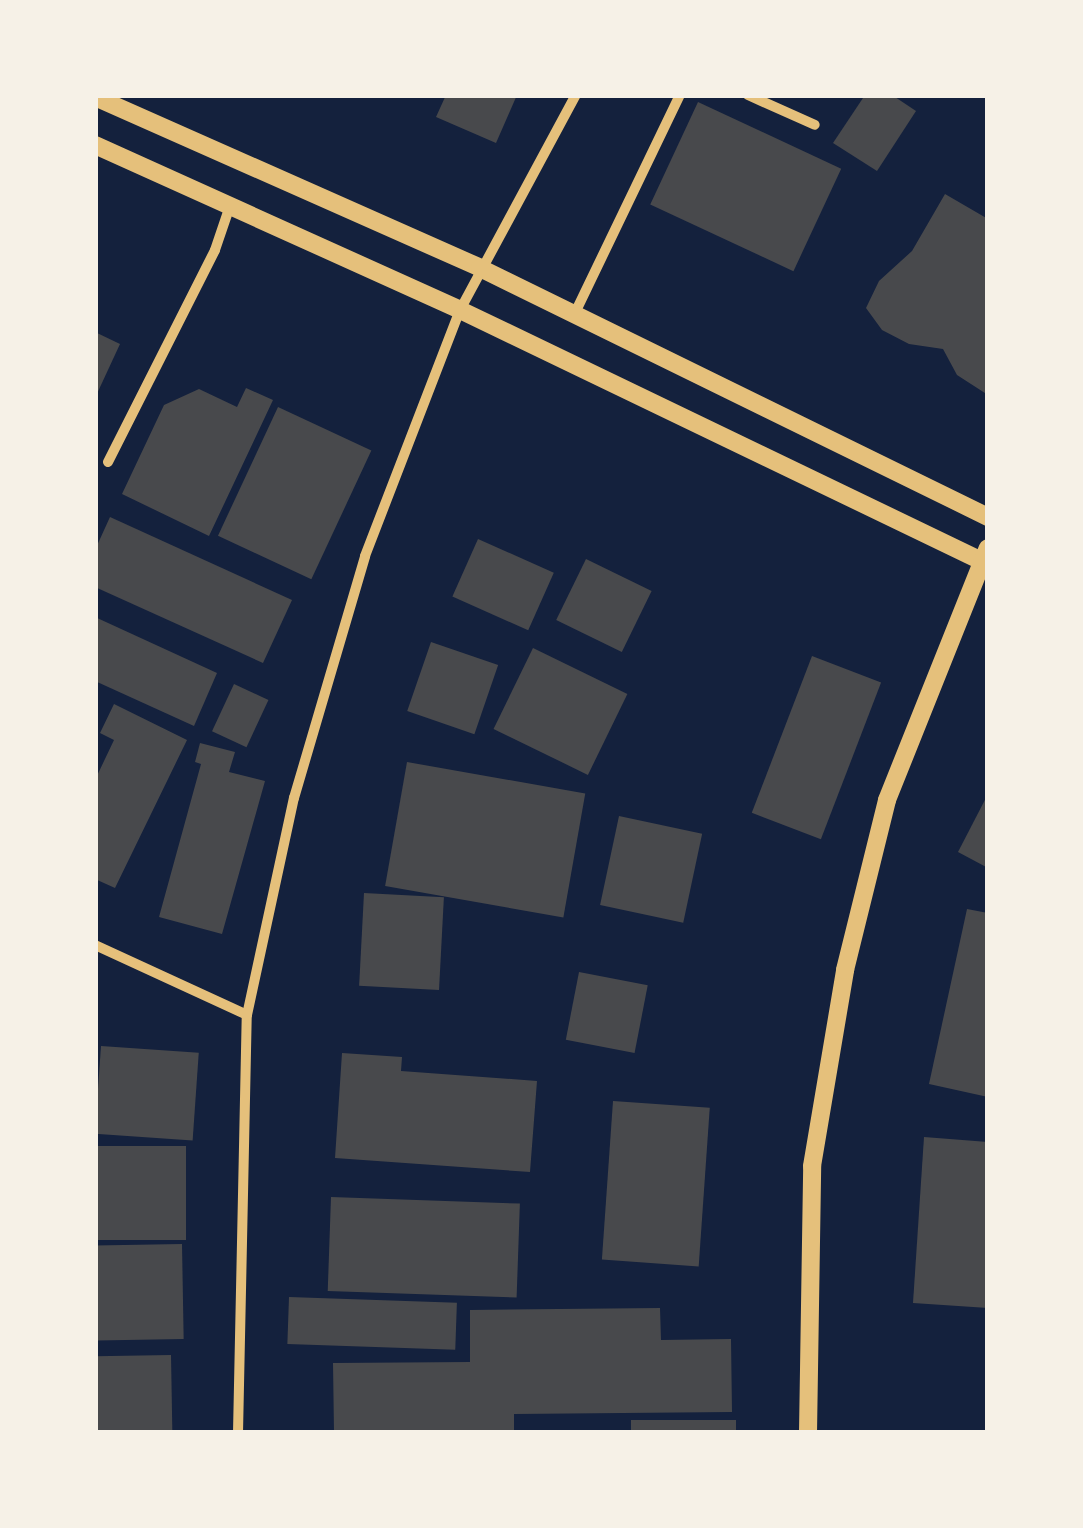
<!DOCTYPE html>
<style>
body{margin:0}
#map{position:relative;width:1083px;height:1528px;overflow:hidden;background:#14213d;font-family:Inter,sans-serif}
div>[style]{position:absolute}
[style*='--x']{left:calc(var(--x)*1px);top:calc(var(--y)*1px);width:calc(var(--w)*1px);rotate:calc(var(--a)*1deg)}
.building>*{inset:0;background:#48494c;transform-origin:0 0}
.minor>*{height:10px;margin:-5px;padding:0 5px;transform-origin:5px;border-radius:5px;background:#e5c07b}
.tertiary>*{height:18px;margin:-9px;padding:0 9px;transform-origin:9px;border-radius:9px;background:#e5c07b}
span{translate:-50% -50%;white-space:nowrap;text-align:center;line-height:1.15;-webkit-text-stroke:8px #f6f1e7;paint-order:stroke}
.frame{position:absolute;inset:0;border:98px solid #f6f1e7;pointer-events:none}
</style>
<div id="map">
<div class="building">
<div style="clip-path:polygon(446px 95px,517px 95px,496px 143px,436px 117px)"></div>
<div style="clip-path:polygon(865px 95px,892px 95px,916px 111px,877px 171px,833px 143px)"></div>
<div style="left:698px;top:102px;width:158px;height:113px;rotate:25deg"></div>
<div style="clip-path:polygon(945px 194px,988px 219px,988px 395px,957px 375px,943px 349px,909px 344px,882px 330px,866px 308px,879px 281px,912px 251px)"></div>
<div style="clip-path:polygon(95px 332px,120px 344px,95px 398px)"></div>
<div style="clip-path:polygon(246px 388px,273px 400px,209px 536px,122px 494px,164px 405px,199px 389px,237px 407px)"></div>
<div style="left:278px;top:407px;width:103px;height:142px;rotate:25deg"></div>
<div style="clip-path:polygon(110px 517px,292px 600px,263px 663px,95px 587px,95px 550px)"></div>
<div style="left:478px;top:539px;width:83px;height:63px;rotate:24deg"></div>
<div style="left:586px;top:559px;width:73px;height:68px;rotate:26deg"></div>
<div style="clip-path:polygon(95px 617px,217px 673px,194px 726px,95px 681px)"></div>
<div style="left:431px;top:642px;width:71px;height:73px;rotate:19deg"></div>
<div style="left:533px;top:648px;width:105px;height:90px;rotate:26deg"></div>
<div style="left:812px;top:656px;width:74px;height:168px;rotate:21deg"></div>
<div style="left:234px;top:684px;width:38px;height:52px;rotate:25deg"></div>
<div style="clip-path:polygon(114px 704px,187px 740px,115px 888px,95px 879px,95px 780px,114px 740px,100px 733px)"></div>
<div style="clip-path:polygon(200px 743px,235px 752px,229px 772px,265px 781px,222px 934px,159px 917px,201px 764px,195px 762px)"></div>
<div style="left:407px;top:762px;width:181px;height:126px;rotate:10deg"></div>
<div style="clip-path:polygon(988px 794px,988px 868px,958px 852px)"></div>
<div style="left:619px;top:816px;width:85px;height:91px;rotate:12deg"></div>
<div style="left:364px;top:893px;width:80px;height:93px;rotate:3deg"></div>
<div style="clip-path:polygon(967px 909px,988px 913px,988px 1097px,929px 1084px)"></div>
<div style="left:579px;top:972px;width:70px;height:69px;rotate:11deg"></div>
<div style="left:101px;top:1046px;width:98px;height:88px;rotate:4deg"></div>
<div style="clip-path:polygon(342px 1053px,402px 1057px,401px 1071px,537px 1081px,530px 1172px,335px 1158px)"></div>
<div style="left:613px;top:1101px;width:97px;height:159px;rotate:4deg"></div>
<div style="clip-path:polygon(924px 1137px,988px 1142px,988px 1308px,913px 1303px)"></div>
<div style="left:95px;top:1146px;width:91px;height:94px"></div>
<div style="left:331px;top:1197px;width:189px;height:94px;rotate:2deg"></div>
<div style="left:182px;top:1244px;width:95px;height:87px;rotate:89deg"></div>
<div style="left:289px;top:1297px;width:168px;height:47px;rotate:2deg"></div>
<div style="clip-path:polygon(660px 1308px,661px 1340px,731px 1339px,732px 1412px,514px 1414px,514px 1433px,334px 1433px,333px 1363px,470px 1362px,470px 1310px)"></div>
<div style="left:171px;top:1355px;width:78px;height:76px;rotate:89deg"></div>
<div style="left:736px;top:1420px;width:13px;height:105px;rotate:90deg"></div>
</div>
<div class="minor">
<div style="--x:748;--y:95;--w:73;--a:24.1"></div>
<div style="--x:574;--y:315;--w:244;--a:-64.3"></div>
<div style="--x:108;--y:462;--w:237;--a:-63.2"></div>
<div style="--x:215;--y:250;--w:46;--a:-71.2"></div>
<div style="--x:95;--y:945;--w:167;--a:24.7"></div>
<div style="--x:238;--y:1433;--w:418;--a:-88.8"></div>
<div style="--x:247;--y:1015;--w:222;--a:-77.8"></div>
<div style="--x:294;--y:798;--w:252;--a:-73.6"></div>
<div style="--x:365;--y:556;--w:264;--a:-68.9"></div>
<div style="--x:460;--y:310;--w:244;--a:-61.7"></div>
</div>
<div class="tertiary">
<div style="--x:95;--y:97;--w:421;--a:23.9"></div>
<div style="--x:480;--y:268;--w:566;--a:26.11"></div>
<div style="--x:95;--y:145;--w:401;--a:24.3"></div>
<div style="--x:460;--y:310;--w:586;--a:25.69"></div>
<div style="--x:808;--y:1433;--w:267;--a:-89.1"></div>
<div style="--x:812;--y:1166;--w:199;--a:-80.4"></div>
<div style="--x:845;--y:970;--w:175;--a:-76.1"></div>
<div style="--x:887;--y:800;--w:271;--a:-68.2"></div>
</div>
<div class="frame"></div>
</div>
